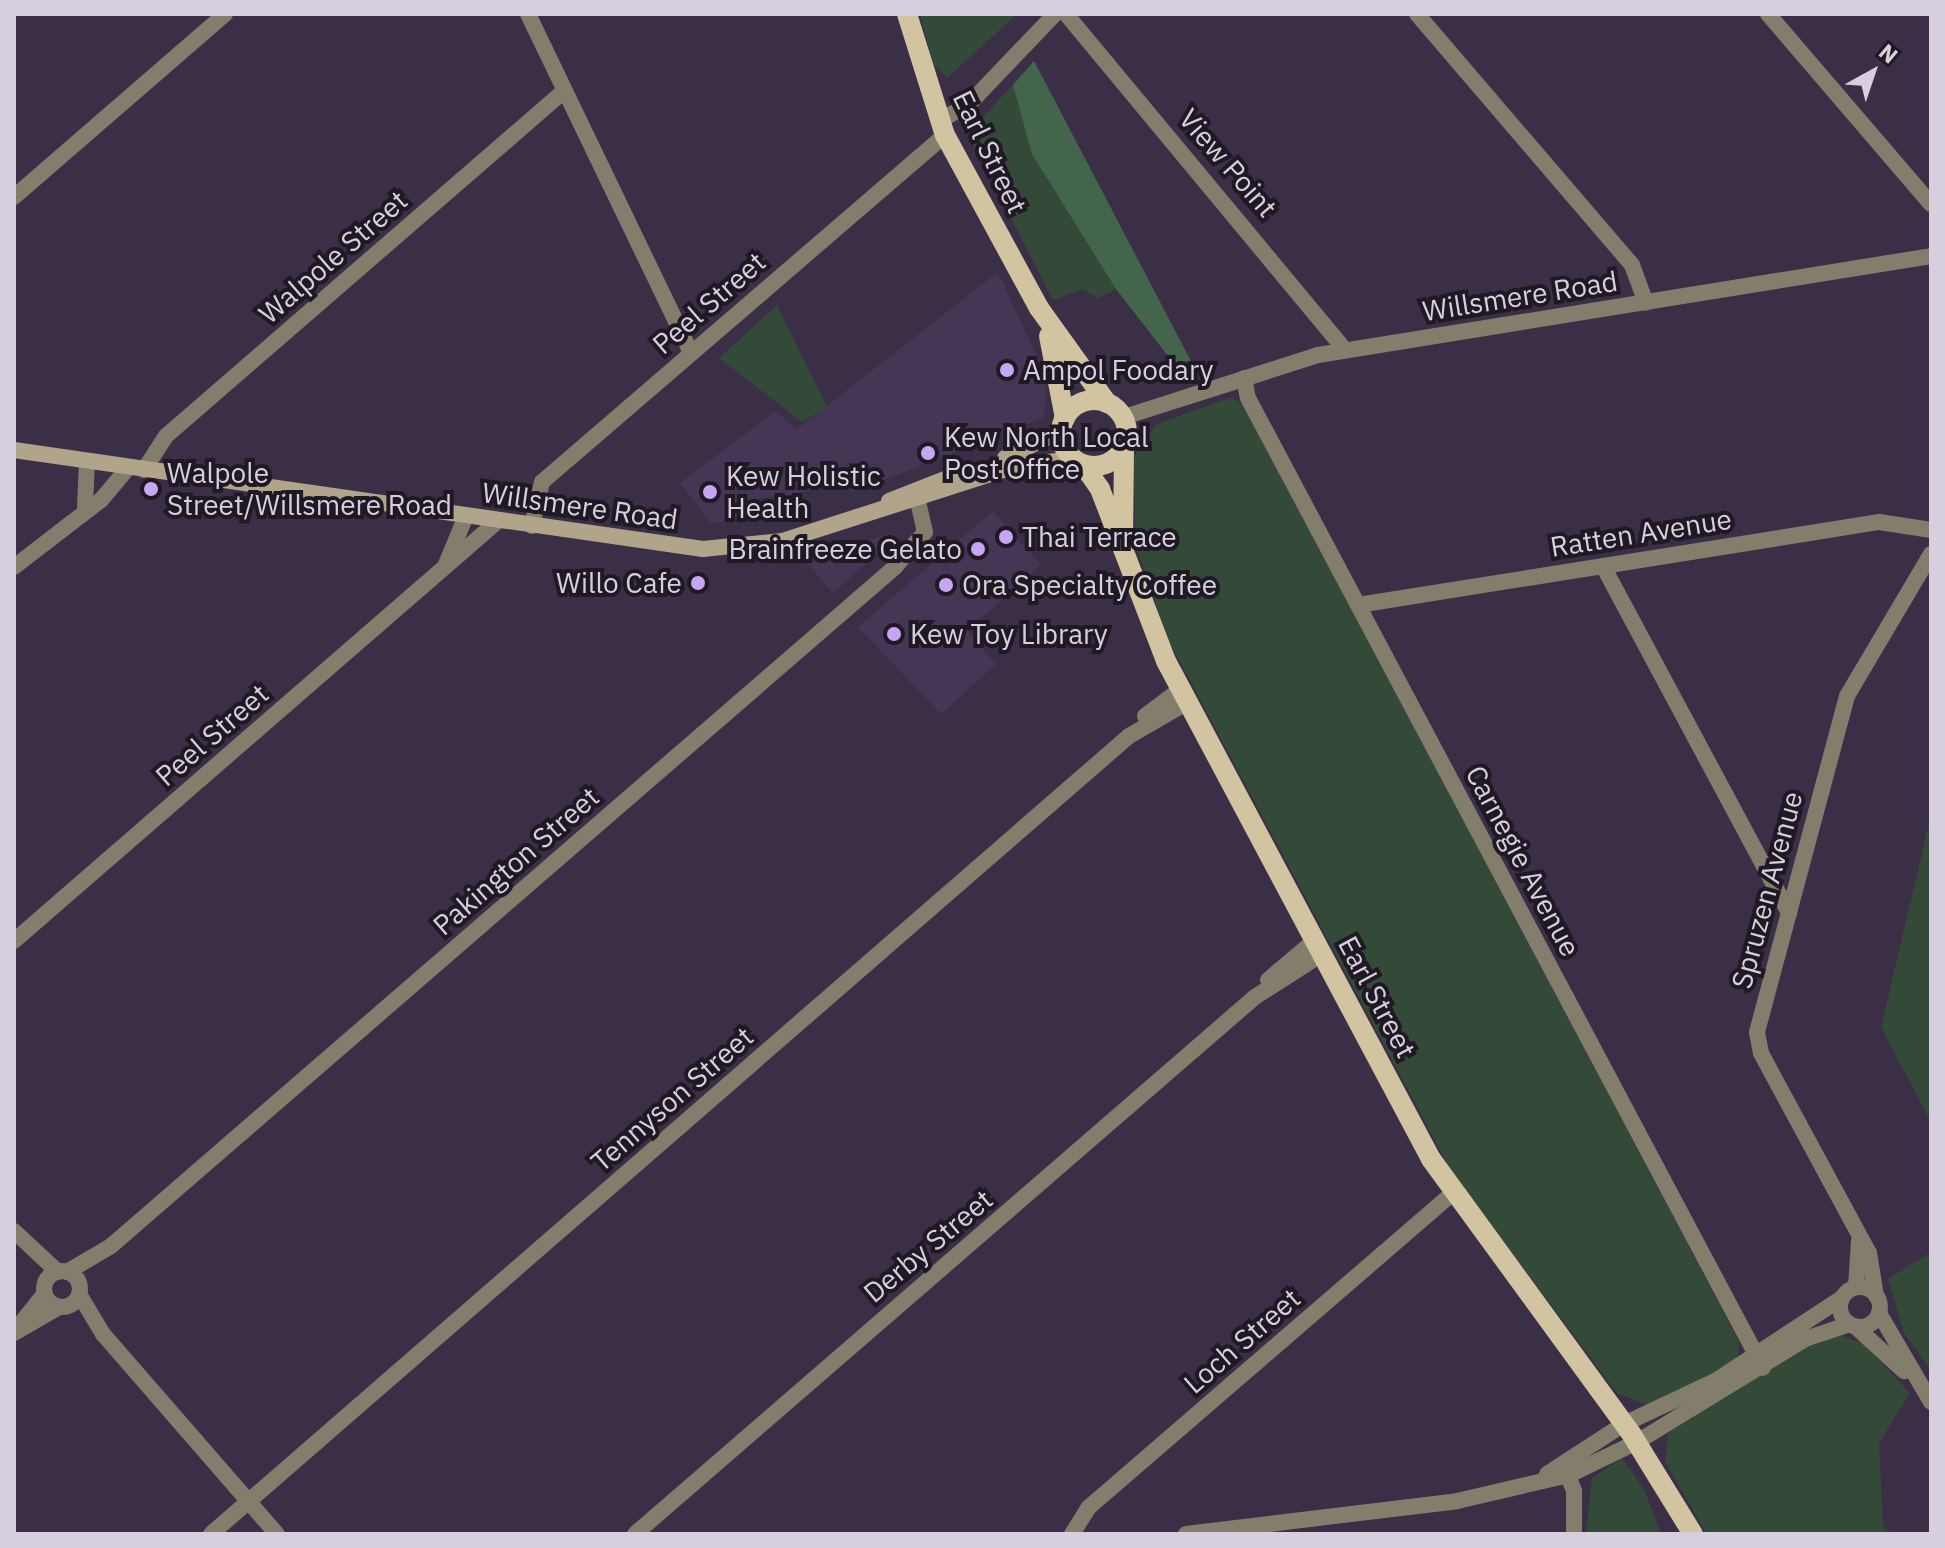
<!DOCTYPE html>
<style>
body{margin:0}
#map{position:relative;width:1945px;height:1548px;overflow:hidden;background:#3b2e47;font-family:"IBM Plex Sans",sans-serif}
div>[style]{position:absolute}
[style*='--x']{left:calc(var(--x)*1px);top:calc(var(--y)*1px);width:calc(var(--w)*1px);rotate:calc(var(--a)*1deg)}
.built>*{inset:0;background:#463655}
.green>*{inset:0;background:#344a39}
.forest>*{inset:0;background:#42654b}
.minor>*{height:16px;margin:-8px;padding:0 8px;transform-origin:8px;border-radius:8px;background:#837d6c}
.minor>.ring{margin:-8px;padding:0;box-sizing:content-box;background:none;border:16px solid #837d6c;border-radius:50%}
.tertiary>*{height:16px;margin:-8px;padding:0 8px;transform-origin:8px;border-radius:8px;background:#837d6c}
.secondary>*{height:16px;margin:-8px;padding:0 8px;transform-origin:8px;border-radius:8px;background:#b0a58a}
.primary>*{height:20px;margin:-10px;padding:0 10px;transform-origin:10px;border-radius:10px;background:#d2c4a1}
.primary>.ring{margin:-10px;padding:0;box-sizing:content-box;background:none;border:20px solid #d2c4a1;border-radius:50%}
.dots>*{width:22px;height:22px;translate:-50% -50%;box-sizing:border-box;border:4px solid #1f1924;border-radius:50%}
span{translate:-50% -50%;white-space:nowrap;text-align:center;line-height:1.15;-webkit-text-stroke:8px #1f1924;paint-order:stroke}
.street-label{font-size:28px;color:#d7cfde}
.poi-label{font-size:28px;color:#d7cfde}
.left{translate:0 -50%;text-align:left}
.right{translate:-100% -50%;text-align:right}
.frame{position:absolute;inset:0;border:16px solid #d7cfde;pointer-events:none}
.north{position:absolute;left:1833px;top:32px;width:80px;height:80px;-webkit-text-stroke:6px #1f1924;paint-order:stroke;rotate:40deg;font-size:22px;font-weight:700;line-height:32px;text-align:center;color:#d7cfde}
.north::after{content:'';display:block;margin:auto;width:28px;height:36px;background:#d7cfde;clip-path:polygon(50% 0,100% 100%,50% 72%,0 100%)}
</style>
<div id="map">
<div class="built">
<div style="clip-path:polygon(998px 272px,1047px 379px,1044px 418px,853px 492px,842px 479px,795px 495px,751px 499px,732px 522px,711px 523px,680px 483px,776px 411px,796px 430px)"></div>
<div style="clip-path:polygon(993px 511px,1041px 565px,967px 631px,996px 664px,941px 714px,858px 627px)"></div>
<div style="clip-path:polygon(888px 534px,893px 540px,833px 593px,805px 561px)"></div>
</div>
<div class="green">
<div style="clip-path:polygon(920px 14px,1017px 14px,947px 78px,933px 64px)"></div>
<div style="clip-path:polygon(1034px 61px,1192px 363px,1175px 365px,1116px 289px,1098px 299px,1083px 289px,1053px 300px,968px 134px)"></div>
<div style="clip-path:polygon(777px 305px,827px 407px,802px 422px,719px 358px)"></div>
<div style="clip-path:polygon(1232px 397px,1243px 405px,1739px 1341px,1737px 1361px,1650px 1406px,1617px 1393px,1451px 1171px,1169px 641px,1136px 547px,1133px 458px,1157px 424px)"></div>
<div style="clip-path:polygon(1931px 815px,1931px 1122px,1881px 1027px)"></div>
<div style="clip-path:polygon(1931px 1252px,1931px 1370px,1904px 1333px,1888px 1279px)"></div>
<div style="clip-path:polygon(1840px 1335px,1864px 1344px,1910px 1393px,1879px 1443px,1883px 1527px,1892px 1534px,1707px 1534px,1665px 1462px,1668px 1433px,1811px 1342px)"></div>
<div style="clip-path:polygon(1622px 1458px,1644px 1489px,1661px 1534px,1586px 1534px,1592px 1478px)"></div>
</div>
<div class="forest">
<div style="clip-path:polygon(1034px 61px,1192px 363px,1175px 365px,1116px 289px,1032px 154px,1013px 85px)"></div>
</div>
<div class="minor">
<div style="--x:528;--y:14;--w:375;--a:64.3"></div>
<div style="--x:1066;--y:14;--w:437;--a:50.3"></div>
<div style="--x:1417;--y:14;--w:330;--a:49.4"></div>
<div style="--x:1632;--y:265;--w:40;--a:69.8"></div>
<div style="--x:1768;--y:14;--w:250;--a:49.4"></div>
<div style="--x:939;--y:121;--w:33;--a:-29"></div>
<div style="--x:968;--y:105;--w:126;--a:-46.3"></div>
<div style="--x:14;--y:197;--w:279;--a:-40.9"></div>
<div style="--x:1244;--y:378;--w:20;--a:79"></div>
<div style="--x:1248;--y:398;--w:1098;--a:62.03"></div>
<div style="--x:144;--y:470;--w:40;--a:-57.1"></div>
<div style="--x:166;--y:436;--w:527;--a:-40.92"></div>
<div style="--x:85;--y:506;--w:45;--a:-87.5"></div>
<div style="--x:532;--y:526;--w:45;--a:-77.2"></div>
<div style="--x:542;--y:482;--w:532;--a:-40.73"></div>
<div style="--x:446;--y:564;--w:52;--a:-67.4"></div>
<div style="--x:1603;--y:566;--w:394;--a:61.8"></div>
<div style="--x:14;--y:567;--w:110;--a:-37.6"></div>
<div style="--x:101;--y:500;--w:42;--a:-49.8"></div>
<div style="--x:1358;--y:605;--w:528;--a:-9.05"></div>
<div style="--x:1879;--y:522;--w:53;--a:8.7"></div>
<div style="--x:1145;--y:716;--w:45;--a:-36.9"></div>
<div style="--x:14;--y:941;--w:642;--a:-40.96"></div>
<div style="--x:1268;--y:980;--w:62;--a:-40.4"></div>
<div style="--x:14;--y:1231;--w:60;--a:43"></div>
<div class="ring" style="left:44px;top:1271px;width:20px;height:20px"></div>
<div style="--x:67;--y:1272;--w:51;--a:-30.6"></div>
<div style="--x:111;--y:1246;--w:1037;--a:-40.89"></div>
<div style="--x:895;--y:567;--w:46;--a:-49.4"></div>
<div style="--x:925;--y:532;--w:32;--a:-103"></div>
<div style="--x:1856;--y:1287;--w:47;--a:-86.3"></div>
<div class="ring" style="left:1840px;top:1287px;width:24px;height:24px"></div>
<div style="--x:79;--y:1294;--w:47;--a:59"></div>
<div style="--x:103;--y:1334;--w:265;--a:49"></div>
<div style="--x:1876;--y:1296;--w:44;--a:-99.2"></div>
<div style="--x:1869;--y:1253;--w:227;--a:-118.4"></div>
<div style="--x:1761;--y:1053;--w:21;--a:-101"></div>
<div style="--x:1757;--y:1032;--w:348;--a:-75"></div>
<div style="--x:1847;--y:696;--w:165;--a:-59.4"></div>
<div style="--x:1879;--y:1313;--w:103;--a:59.7"></div>
<div style="--x:1855;--y:1326;--w:67;--a:42.6"></div>
<div style="--x:18;--y:1327;--w:43;--a:-51.5"></div>
<div style="--x:14;--y:1333;--w:52;--a:-30"></div>
<div style="--x:1564;--y:1467;--w:26;--a:67"></div>
<div style="--x:1574;--y:1491;--w:43;--a:90"></div>
<div style="--x:1547;--y:1474;--w:92;--a:-33"></div>
<div style="--x:1624;--y:1424;--w:103;--a:-25.3"></div>
<div style="--x:1717;--y:1380;--w:149;--a:-33.3"></div>
<div style="--x:211;--y:1534;--w:1216;--a:-41"></div>
<div style="--x:1129;--y:736;--w:68;--a:-30"></div>
<div style="--x:635;--y:1534;--w:820;--a:-40.9"></div>
<div style="--x:1255;--y:997;--w:80;--a:-32.7"></div>
<div style="--x:1072;--y:1534;--w:31;--a:-58"></div>
<div style="--x:1088;--y:1508;--w:482;--a:-40.8"></div>
<div style="--x:1186;--y:1534;--w:273;--a:-6.9"></div>
<div style="--x:1457;--y:1501;--w:115;--a:-13.1"></div>
<div style="--x:1569;--y:1475;--w:76;--a:-25.9"></div>
<div style="--x:1637;--y:1442;--w:197;--a:-31.5"></div>
<div style="--x:1805;--y:1339;--w:47;--a:-18.4"></div>
</div>
<div class="tertiary">
<div style="--x:1124;--y:417;--w:204;--a:-17.7"></div>
<div style="--x:1318;--y:355;--w:621;--a:-9.17"></div>
</div>
<div class="secondary">
<div style="--x:14;--y:450;--w:696;--a:8.18"></div>
<div style="--x:703;--y:549;--w:79;--a:-5.8"></div>
<div style="--x:782;--y:541;--w:245;--a:-17.8"></div>
<div style="--x:1015;--y:466;--w:59;--a:-6.8"></div>
<div style="--x:1005;--y:458;--w:62;--a:-25.7"></div>
<div style="--x:889;--y:501;--w:76;--a:-21.5"></div>
</div>
<div class="primary">
<div style="--x:907;--y:14;--w:127;--a:72.6"></div>
<div style="--x:945;--y:135;--w:197;--a:61.5"></div>
<div style="--x:1039;--y:308;--w:117;--a:54.4"></div>
<div style="--x:1049;--y:336;--w:84;--a:79"></div>
<div class="ring" style="left:1061px;top:400px;width:46px;height:46px"></div>
<div style="--x:1084;--y:466;--w:28;--a:55"></div>
<div style="--x:1100;--y:489;--w:184;--a:69"></div>
<div style="--x:1166;--y:661;--w:564;--a:61.98"></div>
<div style="--x:1431;--y:1159;--w:341;--a:53.9"></div>
<div style="--x:1632;--y:1435;--w:116;--a:58.4"></div>
<div style="--x:1123;--y:544;--w:96;--a:-89.4"></div>
</div>
<div class="dots">
<div style="left:1007px;top:370px;background:#c6a6f0"></div>
<div style="left:928px;top:453px;background:#c6a6f0"></div>
<div style="left:151px;top:489px;background:#c6a6f0"></div>
<div style="left:710px;top:492px;background:#c6a6f0"></div>
<div style="left:1006px;top:537px;background:#c6a6f0"></div>
<div style="left:978px;top:549px;background:#c6a6f0"></div>
<div style="left:698px;top:583px;background:#c6a6f0"></div>
<div style="left:946px;top:585px;background:#c6a6f0"></div>
<div style="left:894px;top:634px;background:#c6a6f0"></div>
</div>
<div class="street-label">
<span style="left:990px;top:152px;rotate:64deg">Earl Street</span>
<span style="left:1228px;top:163px;rotate:49deg">View Point</span>
<span style="left:333px;top:257px;rotate:-41deg">Walpole Street</span>
<span style="left:1520px;top:296px;rotate:-9deg">Willsmere Road</span>
<span style="left:709px;top:303px;rotate:-41deg">Peel Street</span>
<span style="left:580px;top:506px;rotate:8deg">Willsmere Road</span>
<span style="left:1641px;top:533px;rotate:-9deg">Ratten Avenue</span>
<span style="left:212px;top:735px;rotate:-41deg">Peel Street</span>
<span style="left:516px;top:861px;rotate:-41deg">Pakington Street</span>
<span style="left:1523px;top:861px;rotate:62deg">Carnegie Avenue</span>
<span style="left:1767px;top:890px;rotate:-75deg">Spruzen Avenue</span>
<span style="left:1377px;top:997px;rotate:62deg">Earl Street</span>
<span style="left:672px;top:1099px;rotate:-41deg">Tennyson Street</span>
<span style="left:928px;top:1246px;rotate:-40deg">Derby Street</span>
<span style="left:1242px;top:1341px;rotate:-41deg">Loch Street</span>
</div>
<div class="poi-label">
<span class="left" style="left:1023px;top:370px">Ampol Foodary</span>
<span class="left" style="left:944px;top:453px">Kew North Local<br>Post Office</span>
<span class="left" style="left:167px;top:489px">Walpole<br>Street/Willsmere Road</span>
<span class="left" style="left:726px;top:492px">Kew Holistic<br>Health</span>
<span class="left" style="left:1022px;top:537px">Thai Terrace</span>
<span class="right" style="left:962px;top:549px">Brainfreeze Gelato</span>
<span class="right" style="left:682px;top:583px">Willo Cafe</span>
<span class="left" style="left:962px;top:585px">Ora Specialty Coffee</span>
<span class="left" style="left:910px;top:634px">Kew Toy Library</span>
</div>
<div class="frame"></div>
<div class="north">N</div>
</div>
